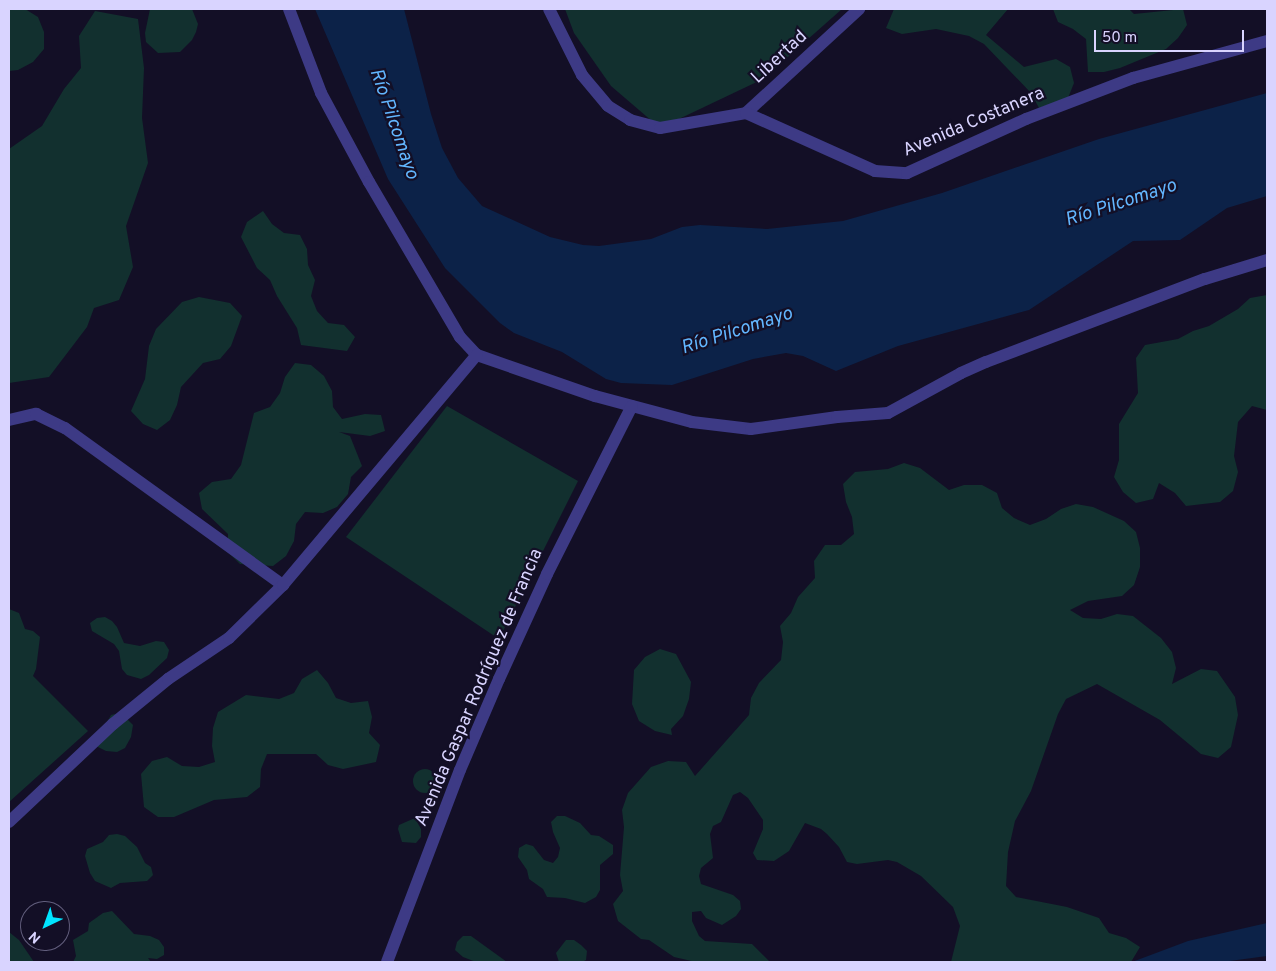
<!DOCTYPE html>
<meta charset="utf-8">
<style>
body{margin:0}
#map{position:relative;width:1276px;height:971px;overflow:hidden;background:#130f26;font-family:Overpass,sans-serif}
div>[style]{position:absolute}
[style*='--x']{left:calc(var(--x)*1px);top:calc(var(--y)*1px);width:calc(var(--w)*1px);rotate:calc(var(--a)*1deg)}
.green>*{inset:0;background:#12302f}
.round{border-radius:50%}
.water>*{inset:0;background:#0c2248}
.minor>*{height:12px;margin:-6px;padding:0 6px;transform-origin:6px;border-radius:6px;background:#3d3a85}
.tertiary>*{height:12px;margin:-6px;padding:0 6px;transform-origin:6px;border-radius:6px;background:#3d3a85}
span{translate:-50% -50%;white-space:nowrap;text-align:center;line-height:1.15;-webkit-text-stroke:4.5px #130f26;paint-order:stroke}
.street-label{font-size:18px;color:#d9d4ff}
.water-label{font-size:19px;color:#62b6ff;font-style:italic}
.frame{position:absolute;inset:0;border:10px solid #d9d4ff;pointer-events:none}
.north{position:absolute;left:20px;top:901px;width:50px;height:50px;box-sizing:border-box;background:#130f26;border:1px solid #625e7d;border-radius:50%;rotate:222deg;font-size:14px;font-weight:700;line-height:20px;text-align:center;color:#d9d4ff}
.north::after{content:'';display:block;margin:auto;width:18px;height:22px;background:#00e5ff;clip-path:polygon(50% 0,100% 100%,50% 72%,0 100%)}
.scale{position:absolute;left:1094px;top:30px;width:150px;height:22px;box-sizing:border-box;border:2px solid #d9d4ff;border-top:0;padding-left:6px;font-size:15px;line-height:18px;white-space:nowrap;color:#d9d4ff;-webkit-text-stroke:4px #130f26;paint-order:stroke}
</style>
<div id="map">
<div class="green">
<div style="clip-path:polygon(9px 9px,25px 9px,38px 17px,44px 32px,44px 49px,33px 62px,18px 70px,9px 71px)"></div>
<div style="clip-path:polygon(150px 9px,192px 9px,198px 24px,196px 32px,192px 40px,180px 52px,158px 53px,146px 42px,145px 33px)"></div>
<div style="clip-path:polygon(565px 9px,842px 9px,763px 79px,660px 128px,611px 86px,574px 33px)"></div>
<div style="clip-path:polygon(894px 9px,1008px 9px,986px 35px,1024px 67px,1056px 59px,1070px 67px,1074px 83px,1068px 98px,1039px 108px,1031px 93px,984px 44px,969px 36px,936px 29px,902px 34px,886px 28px)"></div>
<div style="clip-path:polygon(1053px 9px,1129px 9px,1134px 14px,1183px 9px,1187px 25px,1178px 38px,1166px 49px,1120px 68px,1104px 72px,1088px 72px,1086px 39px,1073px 29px,1058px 22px)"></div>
<div style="clip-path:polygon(95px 11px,138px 19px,144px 68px,142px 118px,148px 163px,126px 226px,133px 267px,119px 300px,94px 308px,87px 327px,49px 377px,9px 383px,9px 149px,42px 126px,64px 89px,81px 68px,79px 36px)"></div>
<div style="clip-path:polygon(263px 211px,272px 224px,284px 233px,300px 235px,307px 249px,308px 265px,315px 280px,311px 296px,317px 311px,328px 323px,344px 325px,355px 337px,347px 351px,301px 345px,297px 328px,277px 296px,270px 280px,257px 268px,241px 237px,247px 222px)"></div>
<div style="clip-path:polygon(1267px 295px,1267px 410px,1252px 406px,1238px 422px,1234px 456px,1238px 472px,1233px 491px,1220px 502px,1186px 506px,1175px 493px,1159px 483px,1153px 499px,1136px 503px,1123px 492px,1114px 477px,1119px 460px,1119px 424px,1138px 393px,1136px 358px,1145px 345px,1178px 339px,1193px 331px,1209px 326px,1238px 309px,1250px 298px)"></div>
<div style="clip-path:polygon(199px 297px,230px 303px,242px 316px,231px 346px,220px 359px,203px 363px,181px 387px,177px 405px,170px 420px,157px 430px,143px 424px,131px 411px,145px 379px,149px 346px,156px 329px,182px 302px)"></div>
<div style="clip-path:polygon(295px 363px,311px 365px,324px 376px,332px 391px,333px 407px,342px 419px,365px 414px,381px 415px,385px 431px,370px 436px,339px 432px,350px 436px,362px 466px,351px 477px,348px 494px,337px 507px,323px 513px,305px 512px,296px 524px,294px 541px,286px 556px,273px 566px,240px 564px,228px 552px,228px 534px,202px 509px,199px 493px,212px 482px,231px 479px,241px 465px,254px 413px,270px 407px,280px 393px,285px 377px)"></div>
<div style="clip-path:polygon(447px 406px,578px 481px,499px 639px,346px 537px)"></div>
<div style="clip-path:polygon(904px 463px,920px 468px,949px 490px,964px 485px,982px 485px,997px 493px,1002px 508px,1014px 518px,1030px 525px,1046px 519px,1061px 509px,1076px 504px,1093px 507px,1124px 521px,1136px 532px,1140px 548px,1140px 567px,1134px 585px,1122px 596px,1088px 601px,1070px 610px,1083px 618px,1101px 619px,1117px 614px,1133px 616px,1161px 638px,1172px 652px,1176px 668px,1172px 684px,1201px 669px,1217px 671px,1235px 697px,1238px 715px,1231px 747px,1218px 758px,1201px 754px,1160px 720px,1097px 684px,1066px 699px,1058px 714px,1031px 791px,1015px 821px,1008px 852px,1006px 886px,1016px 897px,1067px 907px,1099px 918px,1109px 933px,1126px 938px,1140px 947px,1131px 962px,951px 962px,960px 926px,953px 907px,921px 876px,897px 862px,888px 860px,857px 864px,847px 862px,839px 847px,827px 834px,821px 829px,805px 823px,789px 851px,774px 861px,757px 860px,753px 853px,763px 829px,763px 820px,748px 798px,740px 792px,733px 795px,721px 822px,713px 826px,710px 834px,713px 858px,701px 868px,699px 876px,701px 884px,733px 895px,740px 901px,741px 909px,736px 916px,722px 925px,706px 918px,701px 911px,692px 912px,692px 921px,699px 936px,705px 941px,752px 944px,770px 962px,696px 962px,674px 957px,649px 940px,641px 939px,618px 921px,613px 904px,623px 891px,620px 875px,624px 827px,622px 810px,628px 793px,651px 767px,668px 761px,686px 762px,695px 776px,749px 715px,751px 698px,759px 683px,781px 660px,783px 642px,780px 626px,791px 613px,798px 597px,815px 578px,814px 561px,825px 545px,841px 545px,854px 534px,852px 517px,846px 502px,843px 484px,855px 472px,888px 469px)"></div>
<div style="clip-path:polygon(9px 609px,19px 613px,25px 629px,33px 631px,40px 637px,36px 669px,33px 676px,88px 731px,9px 802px)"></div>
<div style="clip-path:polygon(105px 617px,112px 621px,117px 627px,124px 643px,140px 646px,156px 641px,164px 642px,169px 650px,167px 658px,149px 675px,141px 679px,127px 675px,122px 669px,119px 651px,114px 644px,92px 631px,90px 623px,97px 618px)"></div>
<div style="clip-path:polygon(660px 649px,676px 654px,691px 682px,689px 699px,683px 716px,671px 729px,672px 735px,655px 731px,639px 721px,632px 704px,634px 670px,645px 657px)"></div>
<div style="clip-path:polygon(317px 670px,328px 683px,336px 698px,351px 703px,368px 701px,372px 717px,369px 733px,380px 745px,376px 762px,343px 769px,328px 765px,316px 754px,267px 754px,261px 769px,260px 787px,247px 797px,214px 800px,174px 817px,158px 817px,144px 807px,141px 774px,152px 761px,167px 757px,182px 766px,199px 767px,215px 762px,212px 746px,213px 728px,218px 712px,246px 695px,279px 699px,294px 693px,302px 679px)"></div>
<div style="clip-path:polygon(115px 714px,124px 716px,133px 725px,131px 737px,125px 748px,117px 752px,106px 751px,94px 745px,111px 715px)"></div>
<div class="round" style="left:413px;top:769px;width:24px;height:24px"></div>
<div style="clip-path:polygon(557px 816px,565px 816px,580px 823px,591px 835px,599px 836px,613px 845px,613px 854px,600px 865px,600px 890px,596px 897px,585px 903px,565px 898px,547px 897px,543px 889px,529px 879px,527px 870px,518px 857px,519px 848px,526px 844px,533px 846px,544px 860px,553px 863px,558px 857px,560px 848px,553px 832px,551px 822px)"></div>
<div style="clip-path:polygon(415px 818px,421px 829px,421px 837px,416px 843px,402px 842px,398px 829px,399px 825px)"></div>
<div style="clip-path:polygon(117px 834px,125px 836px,137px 847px,145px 863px,151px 867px,153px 875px,147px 881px,120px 883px,111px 888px,95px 881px,90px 873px,85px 856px,87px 849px,103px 842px,109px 835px)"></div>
<div style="clip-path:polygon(112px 911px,134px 934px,150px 936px,159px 940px,164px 947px,164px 955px,157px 959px,148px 958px,151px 962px,73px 962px,76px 956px,73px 940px,88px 931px,89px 923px,103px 913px)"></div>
<div style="clip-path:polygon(9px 932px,19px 940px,34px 962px,9px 962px)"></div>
<div style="clip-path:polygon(463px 936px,471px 936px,507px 962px,476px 962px,463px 957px,455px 950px,457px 942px)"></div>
<div style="clip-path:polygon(566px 940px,574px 940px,581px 945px,587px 951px,586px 960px,582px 962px,559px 962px,556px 953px)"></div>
</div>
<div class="water">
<div style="clip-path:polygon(315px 9px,404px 9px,431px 114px,442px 148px,458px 178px,482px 206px,550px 237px,583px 245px,599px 246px,651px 239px,682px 227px,700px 225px,767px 229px,843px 221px,942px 193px,1099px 139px,1267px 93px,1267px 196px,1227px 208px,1180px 240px,1133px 241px,1029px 310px,898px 346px,836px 371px,803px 356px,786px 353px,753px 359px,672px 385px,621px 383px,606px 379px,562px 352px,514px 333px,500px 323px,445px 268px,388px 179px)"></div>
<div style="clip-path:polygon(1267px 923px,1267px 956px,1222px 962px,1132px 962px,1188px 941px)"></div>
</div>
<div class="minor">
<div style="--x:289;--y:9;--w:90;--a:69.1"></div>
<div style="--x:321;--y:93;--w:101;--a:61.7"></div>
<div style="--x:369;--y:182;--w:180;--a:59.6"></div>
<div style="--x:460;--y:337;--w:25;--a:47"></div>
<div style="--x:477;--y:355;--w:125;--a:19.2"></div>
<div style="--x:595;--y:396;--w:100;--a:15"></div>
<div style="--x:692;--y:422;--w:59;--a:6.8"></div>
<div style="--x:751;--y:429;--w:87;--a:-7.9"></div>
<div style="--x:837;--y:417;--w:51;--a:-4.5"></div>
<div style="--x:888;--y:413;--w:83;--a:-28.7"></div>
<div style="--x:961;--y:373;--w:27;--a:-24"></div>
<div style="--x:986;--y:362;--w:234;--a:-20.8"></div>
<div style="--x:1205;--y:279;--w:65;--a:-17"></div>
<div style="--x:746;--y:113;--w:154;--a:-42.6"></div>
<div style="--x:9;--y:420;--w:28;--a:-13"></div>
<div style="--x:36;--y:414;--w:32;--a:26"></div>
<div style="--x:65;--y:428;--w:269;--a:35.8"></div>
<div style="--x:9;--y:822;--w:143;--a:-43.3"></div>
<div style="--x:113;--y:724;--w:71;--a:-39.3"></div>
<div style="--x:168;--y:679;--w:73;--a:-33.9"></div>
<div style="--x:229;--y:638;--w:76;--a:-44.5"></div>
<div style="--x:283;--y:585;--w:301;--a:-49.9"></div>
<div style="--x:387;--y:962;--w:205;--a:-69.2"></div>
<div style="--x:460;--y:770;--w:99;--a:-66.8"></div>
<div style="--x:499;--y:679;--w:115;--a:-65.4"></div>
<div style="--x:547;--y:574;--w:188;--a:-63.2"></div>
</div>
<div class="tertiary">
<div style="--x:549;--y:9;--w:74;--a:63.4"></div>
<div style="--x:582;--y:75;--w:40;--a:50"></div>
<div style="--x:608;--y:106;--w:26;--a:32"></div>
<div style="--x:630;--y:120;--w:31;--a:15"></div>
<div style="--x:660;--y:128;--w:87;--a:-9.9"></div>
<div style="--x:746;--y:113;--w:141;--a:24.2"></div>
<div style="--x:875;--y:171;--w:32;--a:4"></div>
<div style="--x:907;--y:173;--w:131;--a:-24.4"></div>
<div style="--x:1026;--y:119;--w:115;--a:-21"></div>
<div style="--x:1133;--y:78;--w:139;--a:-15.4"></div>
</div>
<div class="street-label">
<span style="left:780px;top:58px;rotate:-43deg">Libertad</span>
<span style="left:974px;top:123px;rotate:-23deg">Avenida Costanera</span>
<span style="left:480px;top:688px;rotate:-67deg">Avenida Gaspar Rodríguez de Francia</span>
</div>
<div class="water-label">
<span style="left:393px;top:124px;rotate:71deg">Río Pilcomayo</span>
<span style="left:1121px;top:204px;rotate:-18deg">Río Pilcomayo</span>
<span style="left:737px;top:332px;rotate:-18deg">Río Pilcomayo</span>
</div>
<div class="frame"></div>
<div class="north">N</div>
<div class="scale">50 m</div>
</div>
